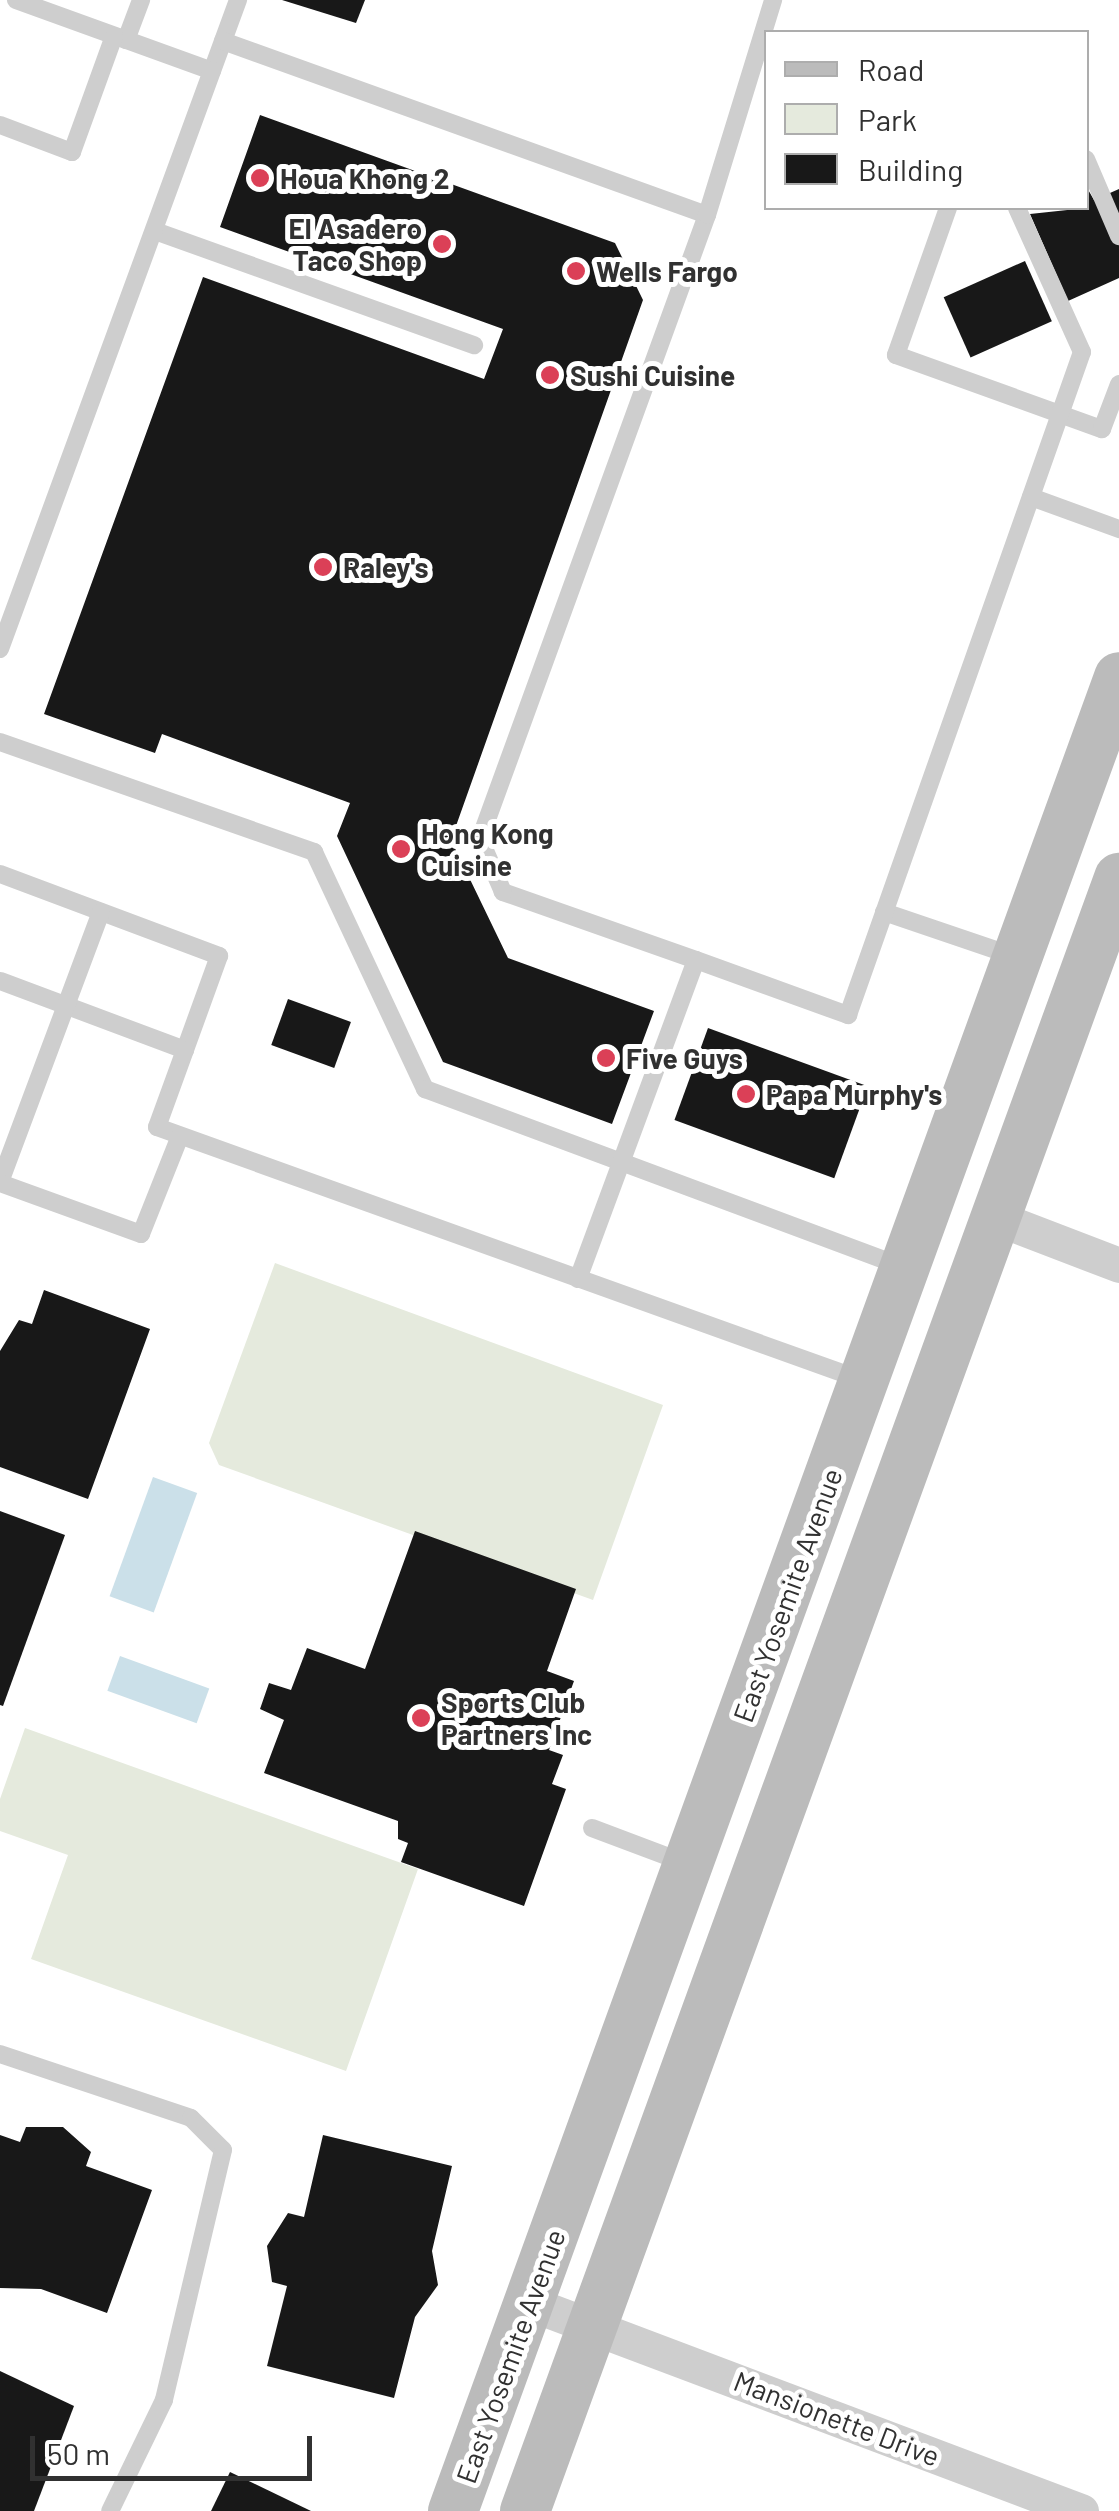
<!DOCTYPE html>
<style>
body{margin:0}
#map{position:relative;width:1119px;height:2511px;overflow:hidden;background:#fff;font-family:Barlow,sans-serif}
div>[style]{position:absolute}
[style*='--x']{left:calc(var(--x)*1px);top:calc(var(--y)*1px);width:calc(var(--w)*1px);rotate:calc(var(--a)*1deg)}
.green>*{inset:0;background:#e5eadd}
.water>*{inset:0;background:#cbe0e9;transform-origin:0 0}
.building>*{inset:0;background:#181818;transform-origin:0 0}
.service>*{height:18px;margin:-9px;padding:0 9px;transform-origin:9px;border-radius:9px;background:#cecece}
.minor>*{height:35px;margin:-17.5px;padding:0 17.5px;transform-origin:17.5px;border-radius:17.5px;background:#cecece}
.secondary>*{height:50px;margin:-25px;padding:0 25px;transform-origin:25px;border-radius:25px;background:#bbb}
.dots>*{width:28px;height:28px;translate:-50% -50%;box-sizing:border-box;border:5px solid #fff;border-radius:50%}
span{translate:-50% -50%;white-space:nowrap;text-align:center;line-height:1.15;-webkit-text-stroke:10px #fff;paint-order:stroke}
.poi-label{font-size:28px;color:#313131;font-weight:700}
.left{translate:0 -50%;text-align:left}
.right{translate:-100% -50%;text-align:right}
.street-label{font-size:28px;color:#313131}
.legend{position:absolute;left:764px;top:30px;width:325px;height:180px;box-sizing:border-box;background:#fff;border:2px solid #adadad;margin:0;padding:12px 18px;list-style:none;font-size:30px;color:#313131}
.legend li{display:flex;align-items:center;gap:20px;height:50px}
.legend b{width:50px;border:2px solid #adadad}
.scale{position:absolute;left:30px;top:2436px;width:282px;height:45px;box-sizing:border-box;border:5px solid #313131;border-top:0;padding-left:12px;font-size:30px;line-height:35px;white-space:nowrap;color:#313131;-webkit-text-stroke:8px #fff;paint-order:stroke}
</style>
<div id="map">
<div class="green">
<div style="clip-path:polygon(275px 1263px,663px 1405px,593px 1600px,219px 1465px,209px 1443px)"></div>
<div style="clip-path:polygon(25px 1728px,418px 1869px,346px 2071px,31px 1959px,68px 1855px,0 1831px,0 1799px)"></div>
</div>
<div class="water">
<div style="left:153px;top:1477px;width:47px;height:127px;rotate:20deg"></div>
<div style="left:120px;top:1656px;width:95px;height:37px;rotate:20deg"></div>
</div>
<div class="building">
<div style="clip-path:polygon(282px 0,365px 0,356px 23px)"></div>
<div style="clip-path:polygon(260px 115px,615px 243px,643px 300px,451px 840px,508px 958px,654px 1011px,612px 1124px,443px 1062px,337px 836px,350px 803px,162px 734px,155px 753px,44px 714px,203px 277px,484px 379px,503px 329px,220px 227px)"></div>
<div style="clip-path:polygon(1086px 186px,1094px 200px,1119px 189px,1119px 278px,1068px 301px,1030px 214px,1086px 208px)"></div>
<div style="left:1025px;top:261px;width:66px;height:89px;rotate:66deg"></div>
<div style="left:288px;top:999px;width:67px;height:49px;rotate:20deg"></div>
<div style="left:708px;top:1028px;width:170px;height:98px;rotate:20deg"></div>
<div style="clip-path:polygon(44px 1290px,150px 1329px,88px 1499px,0 1467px,0 1351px,19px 1320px,32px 1324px)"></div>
<div style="clip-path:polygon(0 1511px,65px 1535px,3px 1706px,0 1705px)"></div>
<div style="clip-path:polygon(415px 1531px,576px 1589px,547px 1671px,574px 1681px,549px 1750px,563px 1755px,552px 1784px,566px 1789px,524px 1906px,401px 1862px,408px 1843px,398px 1839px,398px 1821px,264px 1773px,284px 1720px,260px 1709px,269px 1683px,291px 1690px,307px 1648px,365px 1669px)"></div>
<div style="clip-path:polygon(26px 2127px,63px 2127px,91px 2152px,86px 2166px,152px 2190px,107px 2313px,41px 2289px,0 2288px,0 2135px,20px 2142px)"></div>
<div style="clip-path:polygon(323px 2135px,452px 2166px,432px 2251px,438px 2285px,415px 2317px,394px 2398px,267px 2366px,287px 2286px,272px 2282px,267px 2246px,288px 2213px,304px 2217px)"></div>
<div style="clip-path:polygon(0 2371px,74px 2406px,34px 2511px,0 2511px)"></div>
<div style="clip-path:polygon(230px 2472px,311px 2511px,211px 2511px)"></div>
</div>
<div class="service">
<div style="--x:16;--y:0;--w:208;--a:19.9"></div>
<div style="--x:212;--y:71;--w:76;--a:-69.9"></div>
<div style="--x:126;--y:40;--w:43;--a:-69.4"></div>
<div style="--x:223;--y:41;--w:514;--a:19.77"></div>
<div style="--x:0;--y:125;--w:77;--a:20.6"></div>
<div style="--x:72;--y:152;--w:123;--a:-70.1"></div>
<div style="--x:1086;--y:159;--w:84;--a:66.8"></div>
<div style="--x:948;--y:208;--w:156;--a:109.5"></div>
<div style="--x:896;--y:355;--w:219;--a:19.8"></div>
<div style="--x:1102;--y:429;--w:48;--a:-69.3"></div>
<div style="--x:155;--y:231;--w:339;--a:19.7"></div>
<div style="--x:1031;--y:497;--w:94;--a:20"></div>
<div style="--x:0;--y:649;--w:616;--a:-69.86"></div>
<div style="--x:0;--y:742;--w:333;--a:19.3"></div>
<div style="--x:314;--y:852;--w:262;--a:64.9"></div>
<div style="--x:425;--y:1089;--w:510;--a:20.42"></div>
<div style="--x:0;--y:874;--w:234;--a:20.5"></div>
<div style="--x:219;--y:956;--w:100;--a:109.9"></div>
<div style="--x:185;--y:1050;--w:197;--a:-159.5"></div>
<div style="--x:884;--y:912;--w:139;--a:18.8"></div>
<div style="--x:696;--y:960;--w:205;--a:-160.6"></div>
<div style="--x:503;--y:892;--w:58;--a:-113.5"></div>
<div style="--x:480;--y:839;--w:664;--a:-70.01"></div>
<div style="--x:707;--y:215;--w:225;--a:-72.9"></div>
<div style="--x:185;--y:1050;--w:82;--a:110"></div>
<div style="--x:157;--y:1127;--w:746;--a:19.75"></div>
<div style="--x:0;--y:1182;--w:288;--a:-69.5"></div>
<div style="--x:0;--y:1183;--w:150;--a:19.9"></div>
<div style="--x:141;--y:1234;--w:105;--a:-68.3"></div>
<div style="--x:578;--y:1279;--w:340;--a:-69.7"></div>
<div style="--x:696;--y:960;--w:162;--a:19.9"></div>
<div style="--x:848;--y:1015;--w:703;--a:-70.56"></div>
<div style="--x:1082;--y:352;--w:158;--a:-114.3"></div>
<div style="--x:592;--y:1828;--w:99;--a:20.6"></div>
<div style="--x:0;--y:2054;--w:201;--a:18.5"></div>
<div style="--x:191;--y:2118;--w:45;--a:45"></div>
<div style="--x:223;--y:2150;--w:257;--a:103.3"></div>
<div style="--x:164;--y:2400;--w:123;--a:115.9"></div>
</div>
<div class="minor">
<div style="--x:994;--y:1217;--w:134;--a:21"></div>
<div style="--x:529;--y:2303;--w:590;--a:20.65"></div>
</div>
<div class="secondary">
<div style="--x:453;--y:2511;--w:1951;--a:-70.04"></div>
<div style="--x:525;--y:2511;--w:1738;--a:-70.01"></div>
</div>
<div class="dots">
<div style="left:260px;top:178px;background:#db4057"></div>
<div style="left:442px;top:244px;background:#db4057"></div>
<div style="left:576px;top:271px;background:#db4057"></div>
<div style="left:550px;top:375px;background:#db4057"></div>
<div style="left:323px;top:567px;background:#db4057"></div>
<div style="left:401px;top:849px;background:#db4057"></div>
<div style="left:606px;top:1058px;background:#db4057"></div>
<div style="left:746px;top:1094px;background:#db4057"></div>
<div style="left:421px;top:1718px;background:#db4057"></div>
</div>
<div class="poi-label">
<span class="left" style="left:280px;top:178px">Houa Khong 2</span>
<span class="right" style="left:422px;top:244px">El Asadero<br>Taco Shop</span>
<span class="left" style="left:596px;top:271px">Wells Fargo</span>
<span class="left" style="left:570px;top:375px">Sushi Cuisine</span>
<span class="left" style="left:343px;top:567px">Raley's</span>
<span class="left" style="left:421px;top:849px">Hong Kong<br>Cuisine</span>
<span class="left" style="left:626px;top:1058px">Five Guys</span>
<span class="left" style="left:766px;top:1094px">Papa Murphy's</span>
<span class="left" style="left:441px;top:1718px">Sports Club<br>Partners Inc</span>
</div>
<div class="street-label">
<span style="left:787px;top:1595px;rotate:-70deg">East Yosemite Avenue</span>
<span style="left:510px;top:2356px;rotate:-70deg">East Yosemite Avenue</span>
<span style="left:837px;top:2418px;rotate:21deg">Mansionette Drive</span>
</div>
<ul class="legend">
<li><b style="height:12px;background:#bbb"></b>Road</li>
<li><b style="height:28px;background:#e5eadd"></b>Park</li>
<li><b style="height:28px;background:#181818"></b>Building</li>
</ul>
<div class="scale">50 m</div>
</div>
